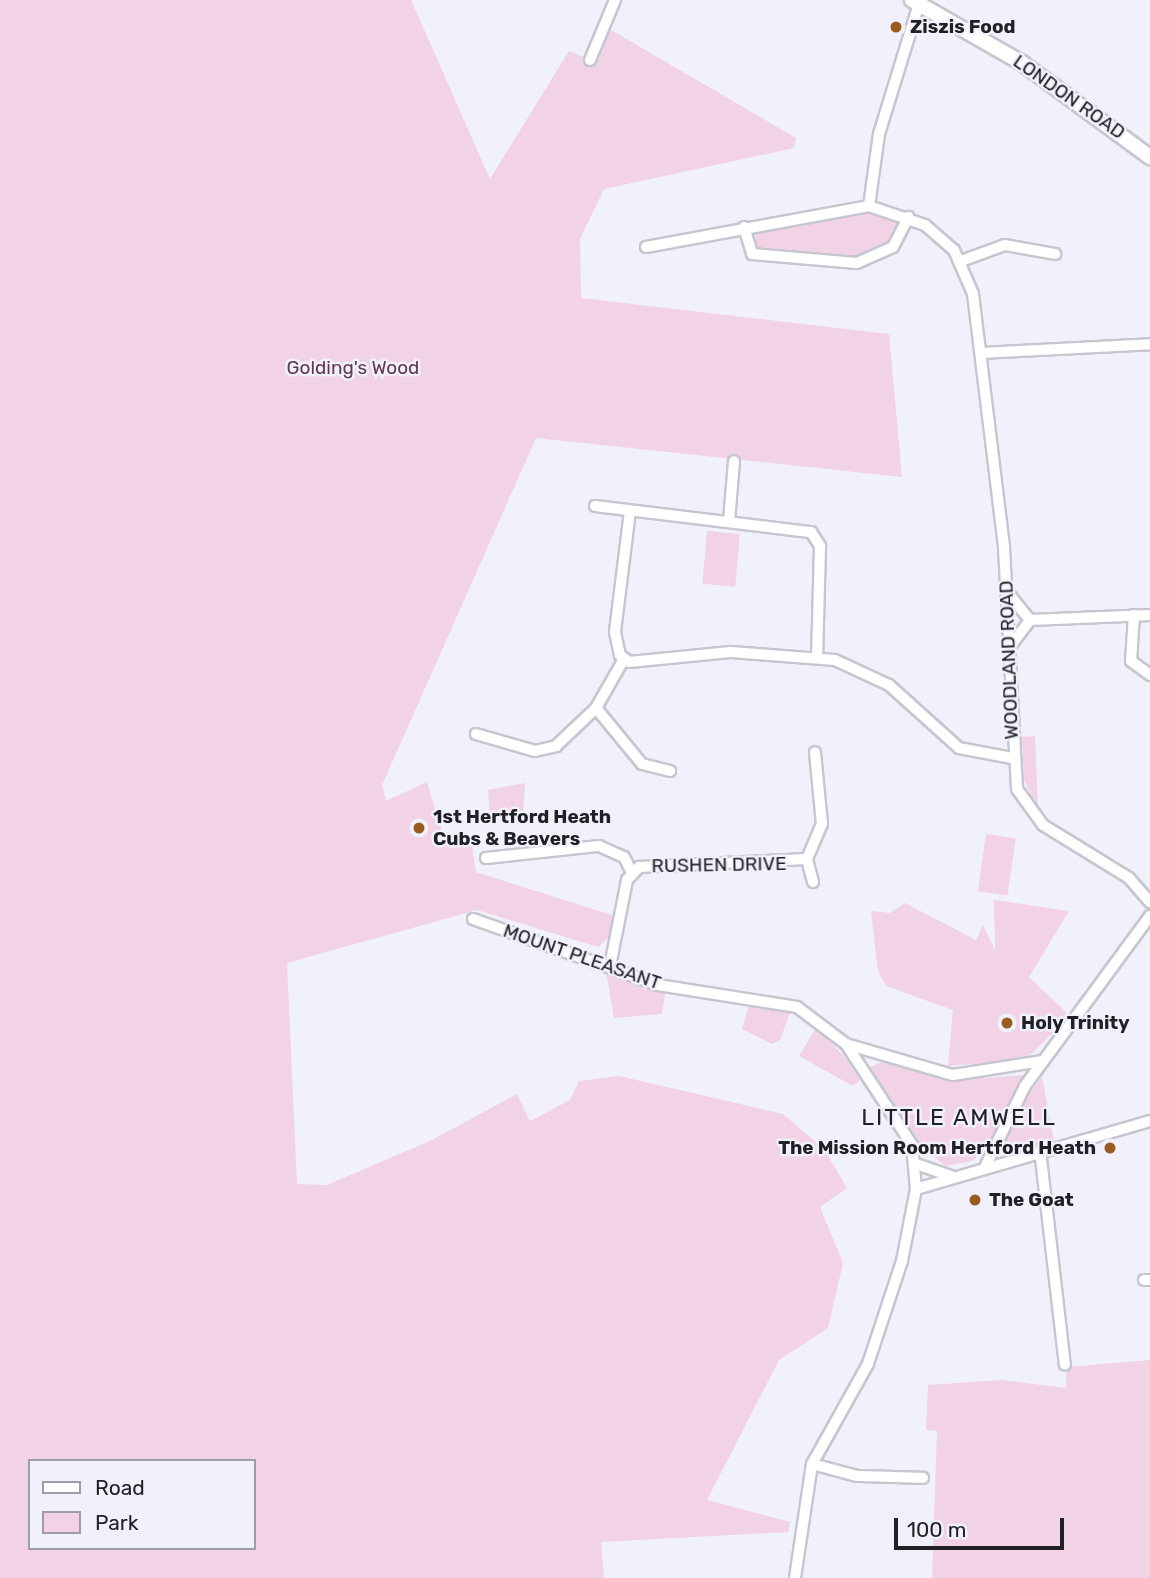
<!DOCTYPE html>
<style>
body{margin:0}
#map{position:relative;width:1150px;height:1578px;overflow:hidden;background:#f1f1fc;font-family:Rubik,sans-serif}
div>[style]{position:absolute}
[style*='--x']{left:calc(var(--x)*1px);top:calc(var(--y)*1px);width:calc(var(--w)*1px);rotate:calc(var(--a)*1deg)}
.green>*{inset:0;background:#f2d2e5;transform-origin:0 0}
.roads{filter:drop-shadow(2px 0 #c6c6d1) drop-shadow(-2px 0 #c6c6d1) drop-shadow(0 2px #c6c6d1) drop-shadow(0 -2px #c6c6d1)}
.street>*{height:10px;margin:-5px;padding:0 5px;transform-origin:5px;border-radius:5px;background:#fff}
.secondary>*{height:14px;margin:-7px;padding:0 7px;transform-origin:7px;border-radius:7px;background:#fff}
.dots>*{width:19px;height:19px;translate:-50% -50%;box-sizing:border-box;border:4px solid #f1f1fc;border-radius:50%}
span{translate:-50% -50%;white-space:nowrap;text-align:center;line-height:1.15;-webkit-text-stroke:5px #f1f1fc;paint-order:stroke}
.poi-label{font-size:19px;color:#212024;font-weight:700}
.left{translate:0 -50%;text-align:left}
.right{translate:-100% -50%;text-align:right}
.street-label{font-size:19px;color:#212024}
.park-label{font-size:19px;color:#623753}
.quarter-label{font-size:23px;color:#212024;letter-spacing:2px}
.legend{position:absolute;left:28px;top:1459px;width:228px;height:91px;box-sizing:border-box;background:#f1f1fc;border:2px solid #9e9da6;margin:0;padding:9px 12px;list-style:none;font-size:21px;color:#212024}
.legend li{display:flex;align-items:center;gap:14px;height:35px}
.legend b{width:35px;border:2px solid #9e9da6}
.scale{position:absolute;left:894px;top:1518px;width:170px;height:32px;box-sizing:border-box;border:4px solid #212024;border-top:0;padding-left:9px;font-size:21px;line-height:24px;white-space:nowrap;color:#212024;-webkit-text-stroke:5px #f1f1fc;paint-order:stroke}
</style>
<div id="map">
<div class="green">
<div style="clip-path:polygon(evenodd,0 0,411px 0,490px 179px,569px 51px,590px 60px,606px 27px,796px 138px,794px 148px,604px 189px,580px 239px,581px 298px,889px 334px,902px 477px,536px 438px,382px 785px,386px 801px,427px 782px,446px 845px,471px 841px,476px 872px,615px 916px,614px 934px,598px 947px,477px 910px,287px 963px,297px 1184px,327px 1185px,432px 1140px,517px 1094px,530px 1121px,570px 1100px,579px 1081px,619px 1076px,783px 1114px,824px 1149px,847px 1188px,820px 1207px,843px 1263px,828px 1328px,779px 1360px,707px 1500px,790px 1522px,788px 1532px,601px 1542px,604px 1578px,0 1578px,0 0,30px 1461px,254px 1461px,254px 1548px,30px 1548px,30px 1461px)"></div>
<div style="clip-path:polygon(850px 211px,878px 211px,896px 220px,898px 231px,889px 246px,856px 260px,755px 250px,756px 231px)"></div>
<div style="left:707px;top:531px;width:33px;height:53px;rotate:5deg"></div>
<div style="clip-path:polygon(1035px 736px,1038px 809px,1024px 780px,1022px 737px)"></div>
<div style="clip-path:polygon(525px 783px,523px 815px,490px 818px,488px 790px)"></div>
<div style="left:986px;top:834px;width:30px;height:58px;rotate:8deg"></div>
<div style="clip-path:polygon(994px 900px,1069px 911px,1029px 977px,1070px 1016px,1025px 1060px,948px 1066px,953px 1010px,886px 986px,878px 971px,871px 911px,890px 913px,905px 903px,976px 940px,983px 925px,995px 950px)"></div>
<div style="clip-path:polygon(606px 972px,665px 993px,662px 1014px,614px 1018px)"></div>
<div style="clip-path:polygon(749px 1005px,790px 1013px,780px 1040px,772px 1044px,742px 1029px)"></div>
<div style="clip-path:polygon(816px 1028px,844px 1056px,860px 1080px,853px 1086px,799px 1056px)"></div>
<div style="clip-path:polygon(882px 1062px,954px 1080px,1026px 1075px,989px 1145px,972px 1161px,945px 1166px,922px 1147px,873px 1076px,868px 1068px)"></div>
<div style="clip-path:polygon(1042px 1077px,1054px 1141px,1008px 1153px,1002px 1144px,1012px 1119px)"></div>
<div style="clip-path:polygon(1150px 1360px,1150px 1578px,932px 1578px,937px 1431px,926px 1430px,928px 1385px,1001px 1380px,1066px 1388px,1067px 1367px)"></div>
</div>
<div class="roads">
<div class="street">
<div style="--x:590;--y:60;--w:65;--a:-67.4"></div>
<div style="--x:869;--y:206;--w:73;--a:-82.1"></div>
<div style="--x:879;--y:134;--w:136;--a:-72.9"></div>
<div style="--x:744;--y:227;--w:28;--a:73"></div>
<div style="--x:752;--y:254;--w:105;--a:4.9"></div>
<div style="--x:857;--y:263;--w:39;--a:-24"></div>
<div style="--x:893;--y:247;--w:34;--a:-63"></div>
<div style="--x:646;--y:247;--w:227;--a:-10.4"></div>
<div style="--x:869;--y:206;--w:59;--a:18.7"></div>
<div style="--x:925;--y:225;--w:38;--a:41"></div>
<div style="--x:954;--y:250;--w:48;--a:66.6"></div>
<div style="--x:973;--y:294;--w:256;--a:83"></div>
<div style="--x:1004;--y:548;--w:241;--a:86.9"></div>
<div style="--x:1017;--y:789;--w:44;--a:54.2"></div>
<div style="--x:1043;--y:825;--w:101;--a:31.6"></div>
<div style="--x:1129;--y:878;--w:32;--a:49"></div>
<div style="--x:961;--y:261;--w:47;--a:-20"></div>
<div style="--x:1005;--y:245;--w:51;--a:10.2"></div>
<div style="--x:981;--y:353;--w:169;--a:-3"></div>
<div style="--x:595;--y:506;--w:218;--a:6.9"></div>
<div style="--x:811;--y:532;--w:17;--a:57"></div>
<div style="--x:820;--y:546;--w:112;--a:91.5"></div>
<div style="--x:630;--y:511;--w:122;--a:97.1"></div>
<div style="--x:615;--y:632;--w:24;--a:78"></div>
<div style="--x:620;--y:655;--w:11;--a:38"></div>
<div style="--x:629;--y:662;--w:102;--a:-5.6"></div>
<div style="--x:731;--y:652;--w:104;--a:4.4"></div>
<div style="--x:835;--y:660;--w:60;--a:24.8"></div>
<div style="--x:889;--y:685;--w:94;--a:42"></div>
<div style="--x:959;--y:748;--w:54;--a:10.7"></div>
<div style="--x:729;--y:521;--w:60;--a:-85.2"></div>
<div style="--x:1008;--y:593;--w:35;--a:51"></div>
<div style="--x:1134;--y:615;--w:46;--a:93.7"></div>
<div style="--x:1131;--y:661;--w:24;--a:36"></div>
<div style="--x:1030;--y:620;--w:120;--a:-2.4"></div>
<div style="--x:1009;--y:648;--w:35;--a:-53"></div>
<div style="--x:596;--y:708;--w:72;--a:50.6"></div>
<div style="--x:642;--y:764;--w:29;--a:14"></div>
<div style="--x:476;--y:734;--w:61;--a:16.1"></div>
<div style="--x:535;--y:751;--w:22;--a:-13"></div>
<div style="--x:556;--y:746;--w:55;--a:-43.5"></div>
<div style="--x:596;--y:708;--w:56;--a:-60.3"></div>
<div style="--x:486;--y:858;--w:114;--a:-6.1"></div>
<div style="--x:599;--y:846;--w:27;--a:24"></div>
<div style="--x:624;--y:857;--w:18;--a:63"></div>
<div style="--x:813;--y:882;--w:24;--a:-105"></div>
<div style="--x:807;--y:859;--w:38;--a:-67"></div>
<div style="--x:822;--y:824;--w:72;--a:-95.6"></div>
<div style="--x:473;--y:919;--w:196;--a:19.6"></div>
<div style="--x:658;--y:985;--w:141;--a:9"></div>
<div style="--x:797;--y:1007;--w:61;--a:37.1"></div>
<div style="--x:846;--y:1044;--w:121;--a:56.8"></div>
<div style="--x:912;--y:1145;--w:44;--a:84.8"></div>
<div style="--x:916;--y:1189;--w:73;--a:101"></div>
<div style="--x:902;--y:1261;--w:108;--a:108.3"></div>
<div style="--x:868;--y:1364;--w:115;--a:119.2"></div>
<div style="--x:812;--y:1464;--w:115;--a:98.5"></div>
<div style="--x:610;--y:966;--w:88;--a:-78.8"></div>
<div style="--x:627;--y:880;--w:18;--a:-47"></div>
<div style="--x:639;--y:867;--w:168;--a:-2.7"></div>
<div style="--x:846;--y:1044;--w:111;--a:16.2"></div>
<div style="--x:953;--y:1075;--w:89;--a:-9"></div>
<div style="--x:1040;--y:1150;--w:216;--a:83.4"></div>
<div style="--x:916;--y:1164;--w:37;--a:19"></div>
<div style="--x:986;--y:1165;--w:88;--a:-63.7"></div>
<div style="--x:1025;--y:1086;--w:211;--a:-53.7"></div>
<div style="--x:916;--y:1189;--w:244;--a:-16.2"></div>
<div style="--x:1144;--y:1280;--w:6;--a:0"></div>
<div style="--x:812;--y:1464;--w:47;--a:14.9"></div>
<div style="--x:857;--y:1476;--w:66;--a:1.7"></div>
</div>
<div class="secondary">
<div style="--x:912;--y:0;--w:127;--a:29.8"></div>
<div style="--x:1022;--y:63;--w:159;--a:36.3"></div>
</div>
</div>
<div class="dots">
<div style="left:896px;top:27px;background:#995c1e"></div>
<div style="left:419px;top:828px;background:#995c1e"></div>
<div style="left:1007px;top:1023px;background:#995c1e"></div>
<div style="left:1110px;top:1148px;background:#995c1e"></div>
<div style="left:975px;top:1200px;background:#995c1e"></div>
</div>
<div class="poi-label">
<span class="left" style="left:910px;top:27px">Ziszis Food</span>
<span class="left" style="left:433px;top:828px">1st Hertford Heath<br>Cubs &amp; Beavers</span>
<span class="left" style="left:1021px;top:1023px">Holy Trinity</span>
<span class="right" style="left:1096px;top:1148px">The Mission Room Hertford Heath</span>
<span class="left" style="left:989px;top:1200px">The Goat</span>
</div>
<div class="street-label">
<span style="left:1069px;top:97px;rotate:35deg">LONDON ROAD</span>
<span style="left:1009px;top:660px;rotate:-92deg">WOODLAND ROAD</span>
<span style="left:719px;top:865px;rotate:-1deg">RUSHEN DRIVE</span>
<span style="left:582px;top:957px;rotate:19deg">MOUNT PLEASANT</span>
</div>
<div class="park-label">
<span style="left:353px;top:368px">Golding's Wood</span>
</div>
<div class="quarter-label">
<span style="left:959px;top:1117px">LITTLE AMWELL</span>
</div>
<ul class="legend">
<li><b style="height:9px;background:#fff"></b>Road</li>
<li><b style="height:19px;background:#f2d2e5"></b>Park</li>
</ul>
<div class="scale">100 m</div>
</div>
